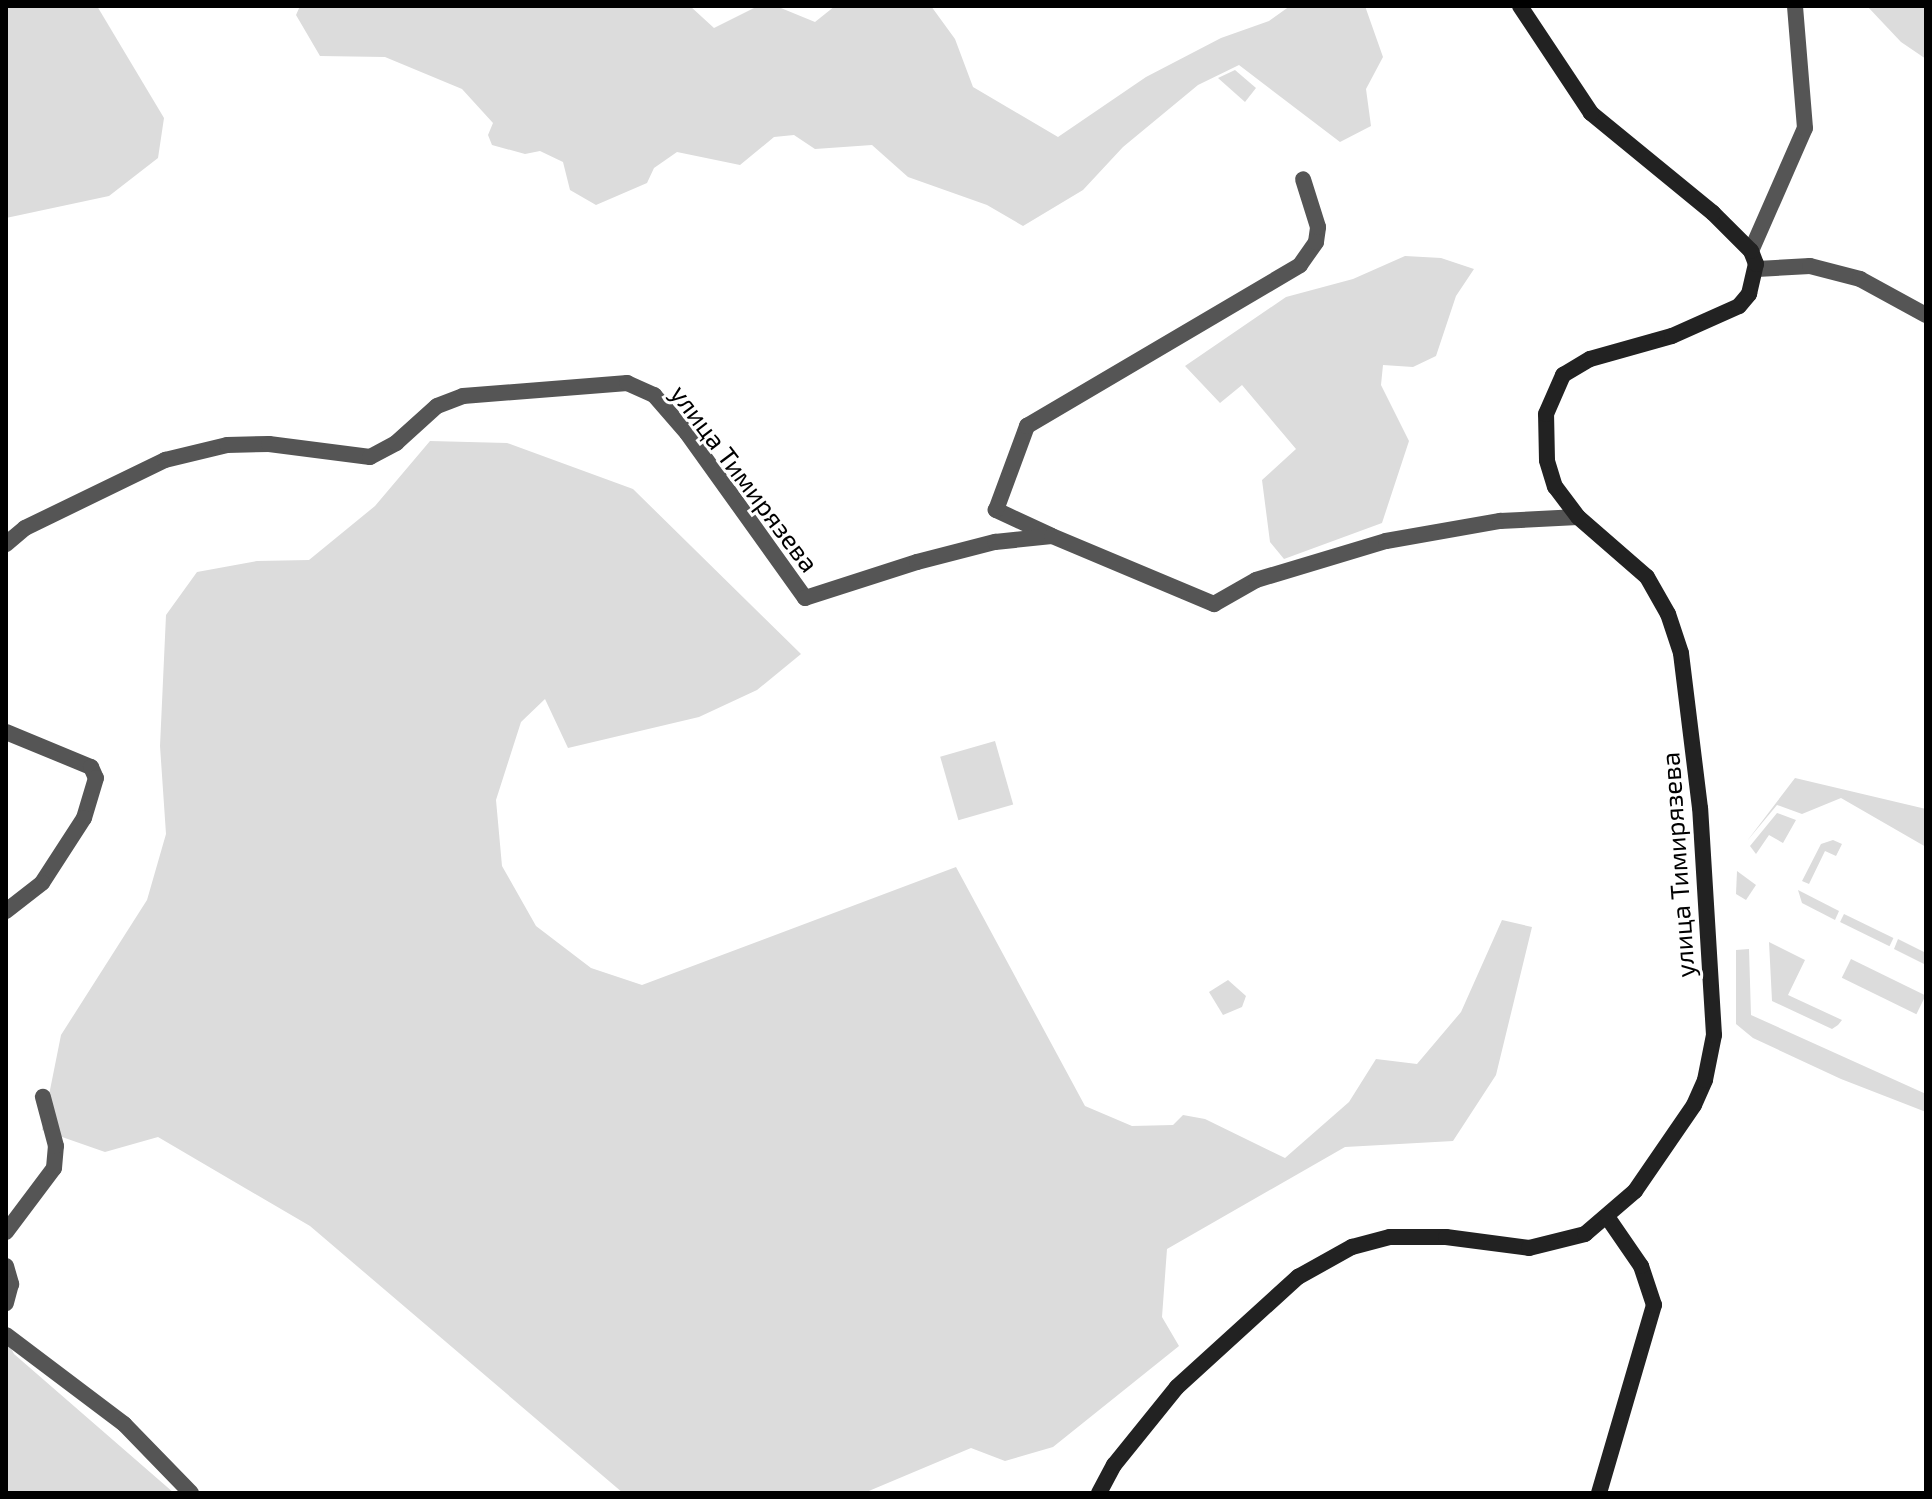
<!DOCTYPE html>
<meta charset="utf-8">
<style>
body{margin:0}
#map{position:relative;width:1932px;height:1499px;overflow:hidden;background:#fff;font-family:"Exo 2",sans-serif}
div>[style]{position:absolute}
[style*='--x']{left:calc(var(--x)*1px);top:calc(var(--y)*1px);width:calc(var(--w)*1px);rotate:calc(var(--a)*1deg)}
.green>*{inset:0;background:#dcdcdc;transform-origin:0 0}
.street>*{height:16px;margin:-8px;padding:0 8px;transform-origin:8px;border-radius:8px;background:#555}
.secondary>*{height:16px;margin:-8px;padding:0 8px;transform-origin:8px;border-radius:8px;background:#222}
span{translate:-50% -50%;white-space:nowrap;text-align:center;line-height:1.15;-webkit-text-stroke:6px #fff;paint-order:stroke}
.street-label{font-size:26px;color:#000}
.frame{position:absolute;inset:0;border:8px solid #000;pointer-events:none}
</style>
<div id="map">
<div class="green">
<div style="clip-path:polygon(6px 6px,97px 6px,164px 118px,158px 158px,109px 196px,6px 218px)"></div>
<div style="clip-path:polygon(300px 6px,690px 6px,714px 28px,758px 6px,776px 6px,815px 22px,835px 6px,931px 6px,955px 39px,973px 87px,1058px 137px,1146px 77px,1221px 38px,1269px 21px,1290px 6px,1365px 6px,1383px 57px,1366px 89px,1371px 126px,1340px 142px,1239px 65px,1198px 85px,1123px 147px,1083px 190px,1023px 226px,987px 205px,908px 177px,872px 145px,815px 149px,794px 135px,774px 137px,740px 165px,677px 152px,654px 168px,647px 183px,596px 205px,570px 190px,563px 162px,540px 151px,525px 154px,492px 145px,488px 135px,493px 123px,462px 89px,385px 57px,320px 56px,296px 15px)"></div>
<div style="clip-path:polygon(1867px 6px,1926px 6px,1926px 59px,1901px 42px)"></div>
<div style="clip-path:polygon(1235px 70px,1256px 88px,1245px 102px,1218px 78px)"></div>
<div style="clip-path:polygon(1405px 256px,1441px 258px,1474px 269px,1456px 296px,1436px 356px,1413px 367px,1383px 365px,1381px 385px,1409px 441px,1382px 523px,1284px 559px,1270px 542px,1262px 480px,1296px 449px,1242px 385px,1220px 403px,1185px 366px,1286px 297px,1353px 279px)"></div>
<div style="clip-path:polygon(430px 441px,507px 443px,633px 489px,801px 654px,757px 690px,699px 717px,568px 748px,545px 699px,521px 722px,496px 800px,502px 866px,536px 926px,591px 968px,642px 985px,956px 867px,1085px 1106px,1132px 1126px,1173px 1125px,1183px 1115px,1205px 1119px,1285px 1158px,1349px 1102px,1376px 1059px,1417px 1064px,1461px 1012px,1502px 920px,1532px 927px,1496px 1075px,1453px 1141px,1345px 1147px,1167px 1249px,1162px 1317px,1179px 1346px,1053px 1447px,1005px 1461px,971px 1448px,864px 1493px,623px 1493px,310px 1226px,158px 1137px,105px 1152px,42px 1130px,61px 1035px,147px 900px,166px 834px,160px 746px,166px 615px,197px 572px,257px 561px,309px 560px,375px 506px)"></div>
<div style="left:995px;top:741px;width:66px;height:57px;rotate:74deg"></div>
<div style="clip-path:polygon(1795px 778px,1926px 809px,1926px 847px,1841px 798px,1802px 814px,1777px 805px,1747px 841px)"></div>
<div style="clip-path:polygon(1777px 813px,1796px 820px,1783px 843px,1769px 835px,1756px 854px,1750px 846px)"></div>
<div style="clip-path:polygon(1833px 840px,1842px 844px,1836px 856px,1825px 851px,1809px 884px,1802px 881px,1821px 844px)"></div>
<div style="clip-path:polygon(1737px 871px,1756px 885px,1746px 900px,1736px 894px)"></div>
<div style="clip-path:polygon(1798px 890px,1839px 911px,1835px 920px,1802px 903px)"></div>
<div style="left:1844px;top:914px;width:55px;height:9px;rotate:26deg"></div>
<div style="clip-path:polygon(1898px 939px,1926px 953px,1926px 965px,1894px 949px)"></div>
<div style="clip-path:polygon(1769px 942px,1805px 960px,1788px 995px,1842px 1020px,1838px 1025px,1832px 1029px,1772px 1001px)"></div>
<div style="clip-path:polygon(1749px 949px,1751px 1015px,1926px 1094px,1926px 1112px,1841px 1079px,1753px 1038px,1736px 1024px,1736px 950px)"></div>
<div style="left:1851px;top:959px;width:83px;height:21px;rotate:26deg"></div>
<div style="clip-path:polygon(1228px 980px,1246px 996px,1242px 1007px,1223px 1015px,1209px 992px)"></div>
<div style="clip-path:polygon(6px 1338px,14px 1354px,174px 1493px,6px 1493px)"></div>
</div>
<div class="street">
<div style="--x:1751;--y:251;--w:134;--a:-66.3"></div>
<div style="--x:1805;--y:128;--w:122;--a:-94.7"></div>
<div style="--x:1757;--y:269;--w:53;--a:-3.2"></div>
<div style="--x:1810;--y:266;--w:52;--a:14.6"></div>
<div style="--x:1860;--y:279;--w:75;--a:28.6"></div>
<div style="--x:1050;--y:535;--w:60;--a:-155.2"></div>
<div style="--x:996;--y:510;--w:90;--a:-69.7"></div>
<div style="--x:1027;--y:426;--w:317;--a:-30.5"></div>
<div style="--x:1300;--y:265;--w:28;--a:-55"></div>
<div style="--x:1316;--y:242;--w:15;--a:-82"></div>
<div style="--x:1318;--y:227;--w:50;--a:-107.4"></div>
<div style="--x:6;--y:544;--w:25;--a:-40"></div>
<div style="--x:25;--y:528;--w:156;--a:-25.9"></div>
<div style="--x:165;--y:460;--w:64;--a:-13.6"></div>
<div style="--x:227;--y:445;--w:42;--a:-1.4"></div>
<div style="--x:269;--y:444;--w:102;--a:7.3"></div>
<div style="--x:370;--y:457;--w:30;--a:-28"></div>
<div style="--x:396;--y:443;--w:55;--a:-42.1"></div>
<div style="--x:437;--y:406;--w:28;--a:-21"></div>
<div style="--x:463;--y:396;--w:165;--a:-4.5"></div>
<div style="--x:627;--y:383;--w:30;--a:24"></div>
<div style="--x:654;--y:395;--w:50;--a:49"></div>
<div style="--x:687;--y:433;--w:203;--a:54.4"></div>
<div style="--x:805;--y:598;--w:118;--a:-17.8"></div>
<div style="--x:917;--y:562;--w:81;--a:-14.4"></div>
<div style="--x:995;--y:542;--w:57;--a:-6"></div>
<div style="--x:1052;--y:536;--w:176;--a:22.8"></div>
<div style="--x:1214;--y:604;--w:48;--a:-29.7"></div>
<div style="--x:1256;--y:580;--w:136;--a:-16.7"></div>
<div style="--x:1386;--y:541;--w:116;--a:-10"></div>
<div style="--x:1500;--y:521;--w:78;--a:-2.9"></div>
<div style="--x:6;--y:732;--w:92;--a:22.4"></div>
<div style="--x:91;--y:767;--w:12;--a:66"></div>
<div style="--x:96;--y:778;--w:42;--a:106.7"></div>
<div style="--x:84;--y:818;--w:77;--a:122.9"></div>
<div style="--x:42;--y:883;--w:46;--a:142.1"></div>
<div style="--x:6;--y:1232;--w:80;--a:-53.1"></div>
<div style="--x:54;--y:1168;--w:22;--a:-85"></div>
<div style="--x:56;--y:1146;--w:51;--a:-104.9"></div>
<div style="--x:6;--y:1266;--w:19;--a:74"></div>
<div style="--x:11;--y:1284;--w:20;--a:105"></div>
<div style="--x:6;--y:1335;--w:148;--a:37"></div>
<div style="--x:124;--y:1424;--w:96;--a:45.8"></div>
</div>
<div class="secondary">
<div style="--x:1099;--y:1493;--w:32;--a:-62"></div>
<div style="--x:1114;--y:1465;--w:100;--a:-51.1"></div>
<div style="--x:1177;--y:1387;--w:164;--a:-42.3"></div>
<div style="--x:1298;--y:1277;--w:62;--a:-29.1"></div>
<div style="--x:1352;--y:1247;--w:39;--a:-15"></div>
<div style="--x:1390;--y:1237;--w:56;--a:0"></div>
<div style="--x:1446;--y:1237;--w:84;--a:7.5"></div>
<div style="--x:1529;--y:1248;--w:58;--a:-14"></div>
<div style="--x:1585;--y:1234;--w:66;--a:-40.7"></div>
<div style="--x:1635;--y:1191;--w:104;--a:-55.5"></div>
<div style="--x:1694;--y:1105;--w:27;--a:-66"></div>
<div style="--x:1705;--y:1080;--w:46;--a:-78.7"></div>
<div style="--x:1714;--y:1035;--w:227;--a:-93.5"></div>
<div style="--x:1700;--y:808;--w:156;--a:-97"></div>
<div style="--x:1681;--y:653;--w:41;--a:-108.4"></div>
<div style="--x:1668;--y:614;--w:43;--a:-119.6"></div>
<div style="--x:1647;--y:577;--w:91;--a:-139"></div>
<div style="--x:1578;--y:517;--w:38;--a:-127"></div>
<div style="--x:1555;--y:487;--w:28;--a:-107"></div>
<div style="--x:1547;--y:460;--w:46;--a:-91.2"></div>
<div style="--x:1546;--y:414;--w:43;--a:-66.4"></div>
<div style="--x:1563;--y:375;--w:31;--a:-31"></div>
<div style="--x:1590;--y:359;--w:85;--a:-15.7"></div>
<div style="--x:1672;--y:336;--w:73;--a:-24.1"></div>
<div style="--x:1739;--y:306;--w:16;--a:-50"></div>
<div style="--x:1749;--y:294;--w:31;--a:-77"></div>
<div style="--x:1756;--y:264;--w:14;--a:-111"></div>
<div style="--x:1751;--y:251;--w:54;--a:-135"></div>
<div style="--x:1713;--y:213;--w:158;--a:-140.7"></div>
<div style="--x:1591;--y:113;--w:128;--a:-123.6"></div>
<div style="--x:1599;--y:1493;--w:196;--a:-73.7"></div>
<div style="--x:1654;--y:1305;--w:41;--a:-108.4"></div>
<div style="--x:1641;--y:1266;--w:58;--a:-124.5"></div>
</div>
<div class="street-label">
<span style="left:745px;top:478px;rotate:53deg">улица Тимирязева</span>
<span style="left:1677px;top:865px;rotate:-94deg">улица Тимирязева</span>
</div>
<div class="frame"></div>
</div>
